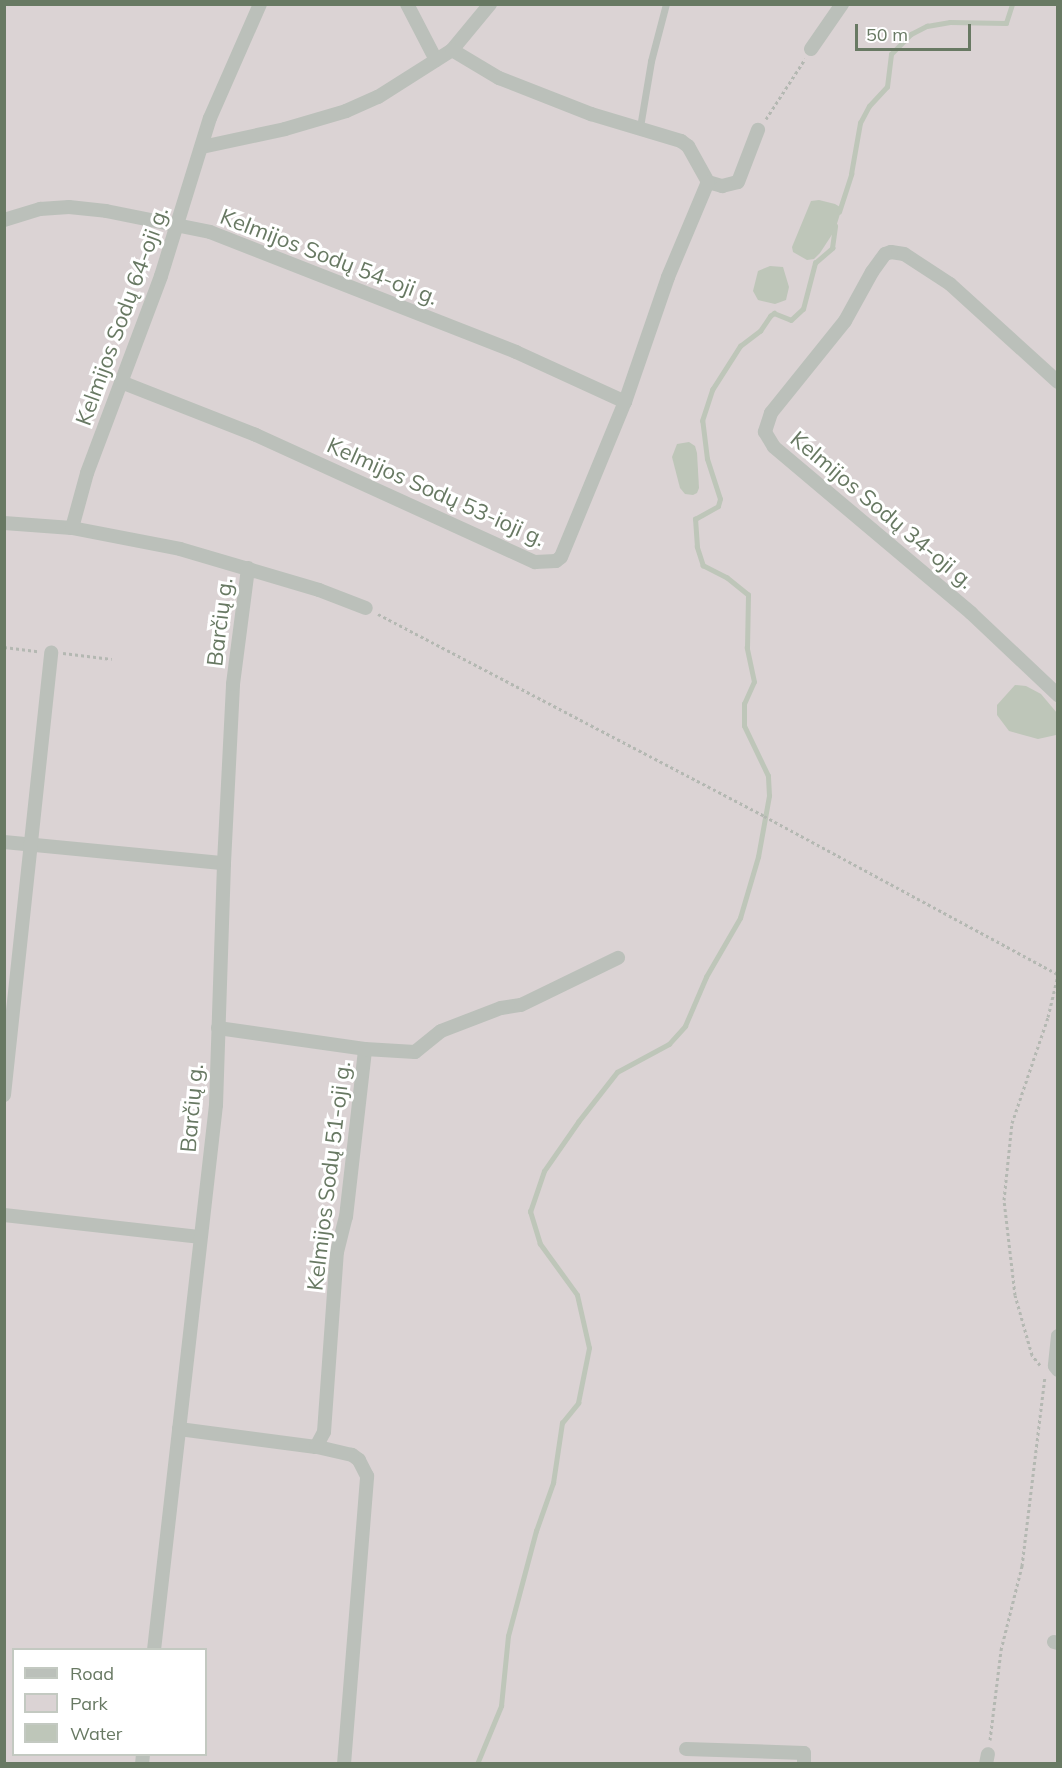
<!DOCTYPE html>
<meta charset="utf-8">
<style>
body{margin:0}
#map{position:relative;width:1062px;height:1768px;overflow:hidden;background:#f4f1f3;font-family:Mulish,sans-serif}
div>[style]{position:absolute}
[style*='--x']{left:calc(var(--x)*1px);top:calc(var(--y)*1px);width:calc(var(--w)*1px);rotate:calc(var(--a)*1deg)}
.green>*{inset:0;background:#dbd3d4}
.water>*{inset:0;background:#bec6b9}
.stream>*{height:4.5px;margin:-2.25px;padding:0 2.25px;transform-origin:2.25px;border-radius:2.25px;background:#bec6b9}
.path>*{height:3px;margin-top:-1.5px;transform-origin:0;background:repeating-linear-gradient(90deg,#b4b8b2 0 3px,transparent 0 6px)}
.service>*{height:7px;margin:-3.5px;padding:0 3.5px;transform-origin:3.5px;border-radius:3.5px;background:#bbc0ba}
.minor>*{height:14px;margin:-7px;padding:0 7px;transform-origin:7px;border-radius:7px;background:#bbc0ba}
span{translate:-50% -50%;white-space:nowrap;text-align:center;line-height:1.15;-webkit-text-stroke:6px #fff;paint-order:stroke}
.street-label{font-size:22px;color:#687963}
.frame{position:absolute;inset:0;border:6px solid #687963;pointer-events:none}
.legend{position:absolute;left:12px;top:1648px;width:195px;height:108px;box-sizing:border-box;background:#fff;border:2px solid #c3c9c1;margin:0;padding:8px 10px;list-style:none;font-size:18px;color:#687963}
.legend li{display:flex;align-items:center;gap:12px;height:30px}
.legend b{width:30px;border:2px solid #c3c9c1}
.scale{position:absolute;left:855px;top:24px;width:116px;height:27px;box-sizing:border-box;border:3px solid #687963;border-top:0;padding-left:8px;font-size:18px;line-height:21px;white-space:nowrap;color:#687963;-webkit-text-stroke:4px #fff;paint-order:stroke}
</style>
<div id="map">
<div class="green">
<div style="clip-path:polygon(evenodd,5px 5px,1057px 5px,1057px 1763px,5px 1764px,5px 5px,14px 1650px,206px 1650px,206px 1754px,14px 1754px,14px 1650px)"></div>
</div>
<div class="water">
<div style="clip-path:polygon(819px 200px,835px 204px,840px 207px,840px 214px,835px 230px,820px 253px,814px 259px,807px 260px,793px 252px,792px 247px,811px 201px)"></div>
<div style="clip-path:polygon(770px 266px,783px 267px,789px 287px,786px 300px,775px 304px,758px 300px,753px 291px,758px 271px)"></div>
<div style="clip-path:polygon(689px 442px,695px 446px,697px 453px,699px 488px,697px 493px,693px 495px,685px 494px,680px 488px,672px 457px,677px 444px)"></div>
<div style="clip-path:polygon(1015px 685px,1026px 686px,1041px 694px,1057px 713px,1056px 735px,1038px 739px,1009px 731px,997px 715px,997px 705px)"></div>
</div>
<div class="stream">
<div style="--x:839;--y:212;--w:40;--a:-72"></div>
<div style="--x:851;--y:174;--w:52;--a:-80"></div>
<div style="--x:860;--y:123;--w:19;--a:-62"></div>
<div style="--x:869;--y:106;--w:26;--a:-47"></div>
<div style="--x:887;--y:87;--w:33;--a:-83"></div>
<div style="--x:891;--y:54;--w:28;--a:-45"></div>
<div style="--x:911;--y:34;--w:18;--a:-27"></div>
<div style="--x:927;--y:26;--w:23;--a:-10"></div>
<div style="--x:950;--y:22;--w:56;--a:1"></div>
<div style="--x:1006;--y:23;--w:20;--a:-72"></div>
<div style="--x:477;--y:1764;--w:63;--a:-67.5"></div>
<div style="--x:501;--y:1706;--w:70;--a:-84.3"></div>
<div style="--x:508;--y:1636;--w:109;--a:-75.1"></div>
<div style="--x:536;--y:1531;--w:51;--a:-70.5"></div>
<div style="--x:553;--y:1483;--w:61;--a:-81.5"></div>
<div style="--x:562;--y:1423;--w:26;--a:-51"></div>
<div style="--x:578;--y:1403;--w:56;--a:-78.7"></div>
<div style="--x:589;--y:1348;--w:54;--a:-102.8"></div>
<div style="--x:577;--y:1295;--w:63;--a:-126"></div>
<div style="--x:540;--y:1244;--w:34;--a:-107"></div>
<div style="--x:530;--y:1212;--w:43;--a:-71.1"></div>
<div style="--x:544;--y:1171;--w:60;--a:-55.2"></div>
<div style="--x:578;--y:1122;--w:63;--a:-52"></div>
<div style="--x:617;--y:1072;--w:59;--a:-28.3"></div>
<div style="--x:669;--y:1044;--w:24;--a:-48"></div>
<div style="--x:685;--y:1026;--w:53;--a:-66.8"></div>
<div style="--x:706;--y:977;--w:68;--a:-60"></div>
<div style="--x:740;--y:918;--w:64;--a:-73.6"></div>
<div style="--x:758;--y:857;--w:62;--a:-79.8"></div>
<div style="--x:769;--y:796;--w:20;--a:-93"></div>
<div style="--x:768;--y:776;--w:55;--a:-115.6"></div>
<div style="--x:744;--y:726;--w:22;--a:-90"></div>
<div style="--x:744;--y:704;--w:24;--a:-66"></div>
<div style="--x:754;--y:682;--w:35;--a:-102"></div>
<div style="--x:747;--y:648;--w:53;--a:-88.9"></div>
<div style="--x:748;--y:595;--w:27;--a:-141"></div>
<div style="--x:727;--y:578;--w:27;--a:-153"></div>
<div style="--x:703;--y:566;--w:20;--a:-108"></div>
<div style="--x:697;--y:547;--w:28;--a:-94"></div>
<div style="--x:695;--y:519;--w:26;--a:-29"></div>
<div style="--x:718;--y:506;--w:7;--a:-74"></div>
<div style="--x:720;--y:499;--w:42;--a:-108"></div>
<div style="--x:707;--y:459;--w:38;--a:-97"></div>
<div style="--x:702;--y:421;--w:33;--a:-72"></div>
<div style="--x:712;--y:390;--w:52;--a:-57.5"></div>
<div style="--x:740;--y:346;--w:25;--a:-37"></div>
<div style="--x:760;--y:331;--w:18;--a:-56"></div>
<div style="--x:770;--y:316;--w:5;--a:-37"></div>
<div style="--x:774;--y:313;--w:18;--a:22"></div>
<div style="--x:791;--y:320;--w:16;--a:-43"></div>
<div style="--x:803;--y:309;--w:48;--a:-75.4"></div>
<div style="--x:815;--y:263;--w:23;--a:-41"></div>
<div style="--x:832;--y:248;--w:22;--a:-82"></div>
</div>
<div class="path">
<div style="--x:766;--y:119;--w:72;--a:-57"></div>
<div style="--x:378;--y:614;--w:436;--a:27.6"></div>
<div style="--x:764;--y:816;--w:334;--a:28.3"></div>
<div style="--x:4;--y:647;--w:34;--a:7"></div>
<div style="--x:63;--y:653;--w:49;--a:7"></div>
<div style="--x:1040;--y:1365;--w:13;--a:-129"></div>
<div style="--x:1032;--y:1355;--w:62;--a:-105.8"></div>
<div style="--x:1015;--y:1295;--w:96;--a:-96.6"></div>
<div style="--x:1004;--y:1200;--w:77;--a:-84.1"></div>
<div style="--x:1012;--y:1123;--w:112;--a:-71.2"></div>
<div style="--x:1048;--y:1017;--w:43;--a:-76.6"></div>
<div style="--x:990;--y:1740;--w:91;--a:-83"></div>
<div style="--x:1001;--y:1650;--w:87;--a:-76"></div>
<div style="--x:1022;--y:1566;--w:191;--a:-83.1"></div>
</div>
<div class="service">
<div style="--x:640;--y:127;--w:67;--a:-80.5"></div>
<div style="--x:651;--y:61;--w:59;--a:-75.3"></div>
</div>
<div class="minor">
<div style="--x:407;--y:4;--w:63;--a:62.6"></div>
<div style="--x:811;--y:49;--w:55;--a:-55.4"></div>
<div style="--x:452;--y:50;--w:60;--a:-50.4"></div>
<div style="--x:202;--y:147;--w:85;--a:-12.2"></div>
<div style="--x:285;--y:129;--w:64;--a:-16.4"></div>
<div style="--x:346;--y:111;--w:35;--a:-24"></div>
<div style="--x:378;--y:97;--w:88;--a:-32.4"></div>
<div style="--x:452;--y:50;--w:55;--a:30.8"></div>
<div style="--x:499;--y:78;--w:99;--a:21.4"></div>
<div style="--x:591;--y:114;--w:94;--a:16.7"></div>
<div style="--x:681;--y:141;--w:9;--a:36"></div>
<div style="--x:688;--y:146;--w:41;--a:60.9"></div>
<div style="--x:708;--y:182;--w:15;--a:16"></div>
<div style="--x:722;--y:186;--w:16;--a:-14"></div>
<div style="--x:738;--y:182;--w:56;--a:-69"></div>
<div style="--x:4;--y:220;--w:38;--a:-17"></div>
<div style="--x:40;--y:209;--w:29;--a:-4"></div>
<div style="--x:69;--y:207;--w:37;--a:6"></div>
<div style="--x:106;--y:211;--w:106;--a:11.4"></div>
<div style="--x:210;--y:232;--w:329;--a:21.4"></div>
<div style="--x:516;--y:352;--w:120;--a:24.6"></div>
<div style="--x:121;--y:382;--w:145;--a:21.4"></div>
<div style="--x:256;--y:435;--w:307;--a:24.5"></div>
<div style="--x:535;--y:562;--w:21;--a:-3"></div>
<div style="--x:556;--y:561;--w:6;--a:-39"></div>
<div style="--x:561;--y:557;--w:168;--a:-67.6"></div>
<div style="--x:625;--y:402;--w:132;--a:-71"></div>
<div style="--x:668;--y:277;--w:103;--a:-67.2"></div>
<div style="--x:1058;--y:382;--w:146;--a:-137.8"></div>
<div style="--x:950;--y:284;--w:55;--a:-146.9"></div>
<div style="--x:904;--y:254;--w:13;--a:-171"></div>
<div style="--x:891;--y:252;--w:6;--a:162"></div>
<div style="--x:885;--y:254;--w:22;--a:126"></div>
<div style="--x:872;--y:272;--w:56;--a:118.9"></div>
<div style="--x:845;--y:321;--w:118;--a:128.8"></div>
<div style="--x:771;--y:413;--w:20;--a:108"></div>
<div style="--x:765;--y:432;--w:17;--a:59"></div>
<div style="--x:774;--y:447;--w:258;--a:40.1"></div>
<div style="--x:971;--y:613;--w:120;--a:43.3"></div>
<div style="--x:4;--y:523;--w:68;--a:4.2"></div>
<div style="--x:72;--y:528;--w:110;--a:11"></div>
<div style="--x:180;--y:549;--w:145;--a:16.4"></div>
<div style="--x:319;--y:590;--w:50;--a:21"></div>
<div style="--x:72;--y:528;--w:57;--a:-74.7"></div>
<div style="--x:87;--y:473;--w:210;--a:-69.4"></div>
<div style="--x:161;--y:276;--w:165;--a:-72.8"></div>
<div style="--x:210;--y:118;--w:124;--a:-66.3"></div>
<div style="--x:4;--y:842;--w:221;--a:5.5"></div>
<div style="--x:218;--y:1028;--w:148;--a:8.1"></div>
<div style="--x:4;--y:1095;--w:445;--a:-83.9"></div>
<div style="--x:4;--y:1215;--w:196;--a:6.4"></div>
<div style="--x:1058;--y:1336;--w:30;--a:96"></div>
<div style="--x:1055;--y:1366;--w:5;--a:53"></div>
<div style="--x:179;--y:1429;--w:138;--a:7.5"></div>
<div style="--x:1054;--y:1642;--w:4;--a:14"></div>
<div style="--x:154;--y:1650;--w:549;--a:-83.51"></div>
<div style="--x:216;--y:1105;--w:242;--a:-88.1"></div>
<div style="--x:224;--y:863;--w:179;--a:-87.1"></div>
<div style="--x:233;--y:684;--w:117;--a:-82.6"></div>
<div style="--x:686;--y:1749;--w:118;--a:1.9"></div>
<div style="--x:804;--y:1753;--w:11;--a:90"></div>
<div style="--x:142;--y:1764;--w:10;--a:-84"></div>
<div style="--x:344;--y:1764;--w:289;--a:-85.4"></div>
<div style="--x:367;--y:1476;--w:18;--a:-117"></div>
<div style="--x:359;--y:1460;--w:9;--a:-144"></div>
<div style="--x:352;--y:1455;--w:37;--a:-167"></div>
<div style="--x:316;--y:1447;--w:17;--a:-62"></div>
<div style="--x:324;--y:1432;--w:180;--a:-85.9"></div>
<div style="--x:337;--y:1252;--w:36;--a:-76"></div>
<div style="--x:346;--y:1217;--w:169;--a:-83.5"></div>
<div style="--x:365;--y:1049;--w:50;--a:3.4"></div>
<div style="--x:415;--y:1052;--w:33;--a:-39"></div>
<div style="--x:441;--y:1031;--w:64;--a:-21"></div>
<div style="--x:501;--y:1008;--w:20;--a:-9"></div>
<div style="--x:521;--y:1005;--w:108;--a:-25.9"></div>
<div style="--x:986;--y:1764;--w:10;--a:-79"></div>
</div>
<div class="street-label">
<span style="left:329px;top:257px;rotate:21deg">Kelmijos Sodų 54-oji g.</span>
<span style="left:122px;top:316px;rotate:-70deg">Kelmijos Sodų 64-oji g.</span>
<span style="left:436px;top:492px;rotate:24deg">Kelmijos Sodų 53-ioji g.</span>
<span style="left:882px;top:510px;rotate:40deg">Kelmijos Sodų 34-oji g.</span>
<span style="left:220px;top:622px;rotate:-83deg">Barčių g.</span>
<span style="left:192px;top:1108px;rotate:-85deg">Barčių g.</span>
<span style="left:329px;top:1176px;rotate:-83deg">Kelmijos Sodų 51-oji g.</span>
</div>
<div class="frame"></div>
<ul class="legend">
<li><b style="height:8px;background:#bbc0ba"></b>Road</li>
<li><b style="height:16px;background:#dbd3d4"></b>Park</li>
<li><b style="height:16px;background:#bec6b9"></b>Water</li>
</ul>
<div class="scale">50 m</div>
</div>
